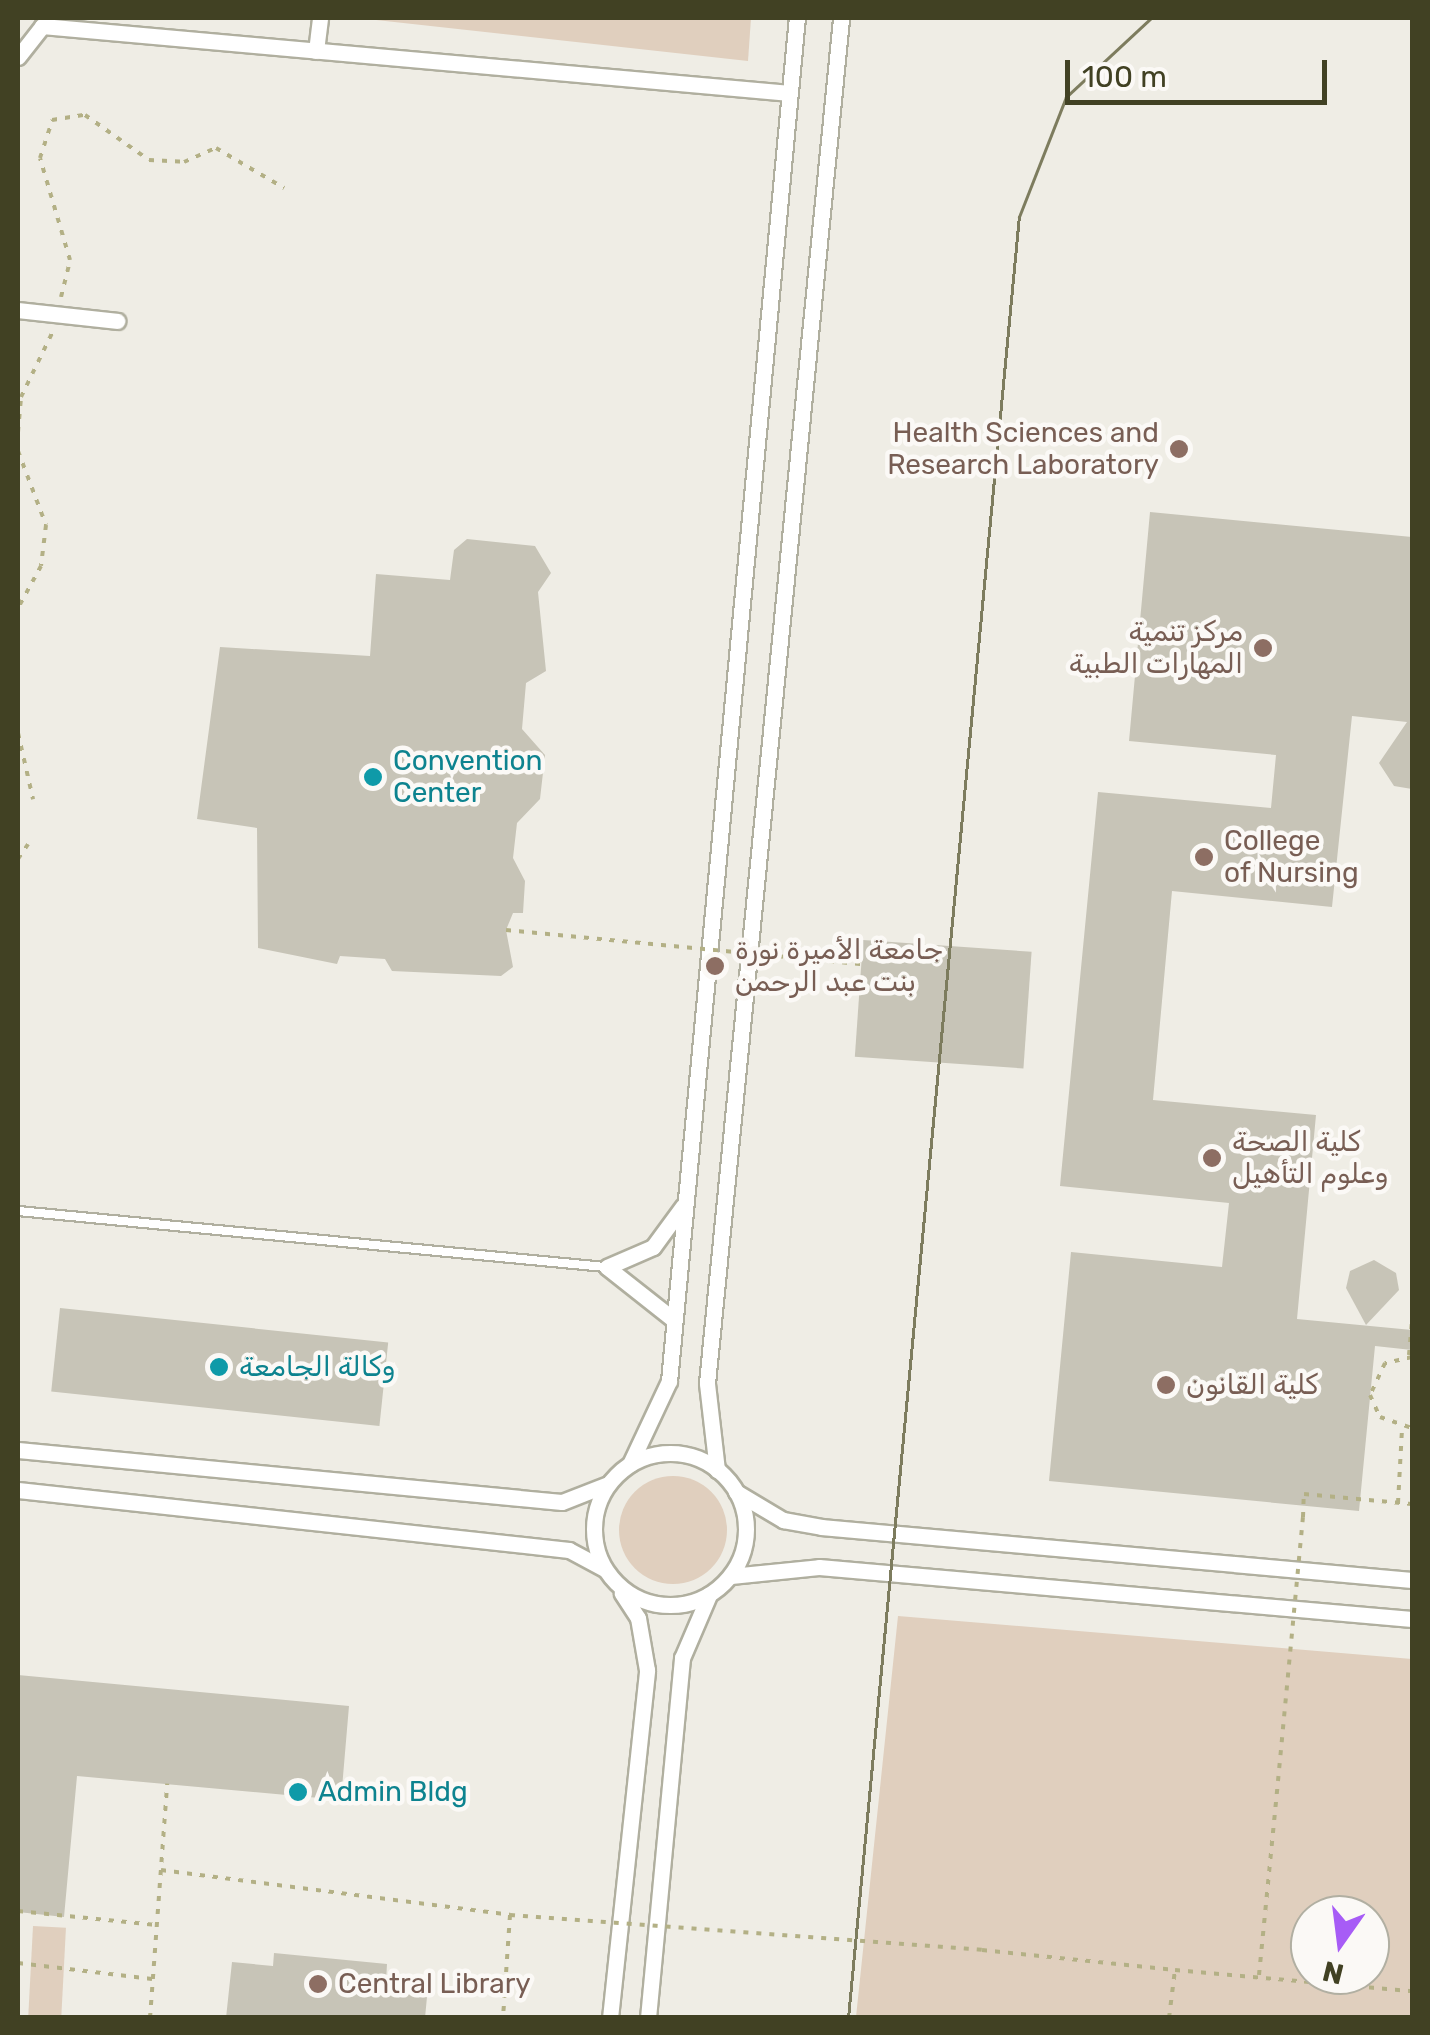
<!DOCTYPE html>
<meta charset="utf-8">
<style>
body{margin:0}
#map{position:relative;width:1430px;height:2035px;overflow:hidden;background:#efede5;font-family:Rubik,Vazirmatn,sans-serif}
div>[style]{position:absolute}
[style*='--x']{left:calc(var(--x)*1px);top:calc(var(--y)*1px);width:calc(var(--w)*1px);rotate:calc(var(--a)*1deg)}
.green>*{inset:0;background:#e0cfbe;transform-origin:0 0}
.round{border-radius:50%}
.building>*{inset:0;background:#c7c4b7;transform-origin:0 0}
.path>*{height:4px;margin-top:-2px;transform-origin:0;background:repeating-linear-gradient(90deg,#b3b085 0 5px,transparent 0 13px)}
.roads{filter:drop-shadow(2px 0 #b0af9f) drop-shadow(-2px 0 #b0af9f) drop-shadow(0 2px #b0af9f) drop-shadow(0 -2px #b0af9f)}
.lane>*{height:8px;margin:-4px;padding:0 4px;transform-origin:4px;border-radius:4px;background:#fff}
.street>*{height:15px;margin:-7.5px;padding:0 7.5px;transform-origin:7.5px;border-radius:7.5px;background:#fff}
.street>.ring{margin:-7.5px;padding:0;box-sizing:content-box;background:none;border:15px solid #fff;border-radius:50%}
.tram>*{height:2.5px;margin:-1.25px;padding:0 1.25px;transform-origin:1.25px;border-radius:1.25px;background:#7d7c5e}
.path-bridge>*{height:4px;margin-top:-2px;transform-origin:0;background:repeating-linear-gradient(90deg,#b3b085 0 5px,transparent 0 13px)}
.dots>*{width:28px;height:28px;translate:-50% -50%;box-sizing:border-box;border:5px solid #fbf9f6;border-radius:50%}
span{translate:-50% -50%;white-space:nowrap;text-align:center;line-height:1.15;-webkit-text-stroke:9px #fbf9f6;paint-order:stroke}
.education-label{font-size:28px;color:#785e54}
.right{translate:-100% -50%;text-align:right}
.left{translate:0 -50%;text-align:left}
.culture-label{font-size:28px;color:#0d838f}
.frame{position:absolute;inset:0;border:20px solid #414123;pointer-events:none}
.north{position:absolute;left:1290px;top:1895px;width:100px;height:100px;box-sizing:border-box;background:#fbf9f6;border:2px solid #b1afa2;border-radius:50%;rotate:194deg;font-size:28px;font-weight:700;line-height:40px;text-align:center;color:#414123}
.north::after{content:'';display:block;margin:auto;width:35px;height:45px;background:#a75cf6;clip-path:polygon(50% 0,100% 100%,50% 72%,0 100%)}
.scale{position:absolute;left:1065px;top:60px;width:262px;height:45px;box-sizing:border-box;border:5px solid #414123;border-top:0;padding-left:12px;font-size:30px;line-height:35px;white-space:nowrap;color:#414123;-webkit-text-stroke:8px #fbf9f6;paint-order:stroke}
</style>
<div id="map">
<div class="green">
<div style="clip-path:polygon(358px 18px,751px 18px,748px 61px)"></div>
<div class="round" style="left:619px;top:1476px;width:108px;height:108px"></div>
<div style="clip-path:polygon(evenodd,898px 1616px,1412px 1659px,1412px 2017px,856px 2017px,898px 1616px,1310px 1915px,1370px 1915px,1370px 1975px,1310px 1975px,1310px 1915px)"></div>
<div style="left:33px;top:1926px;width:33px;height:89px;rotate:3deg"></div>
</div>
<div class="building">
<div style="clip-path:polygon(1150px 512px,1412px 537px,1412px 789px,1394px 786px,1379px 763px,1407px 722px,1352px 716px,1332px 907px,1172px 891px,1153px 1100px,1316px 1115px,1297px 1319px,1412px 1330px,1412px 1350px,1375px 1346px,1359px 1511px,1049px 1481px,1071px 1252px,1222px 1267px,1229px 1203px,1060px 1186px,1098px 792px,1271px 808px,1276px 755px,1129px 741px)"></div>
<div style="clip-path:polygon(467px 539px,535px 546px,551px 573px,538px 592px,546px 671px,526px 683px,522px 729px,545px 755px,540px 799px,517px 823px,513px 858px,525px 881px,523px 913px,513px 913px,506px 930px,513px 967px,501px 976px,392px 971px,385px 959px,340px 956px,337px 964px,258px 948px,257px 828px,197px 819px,220px 647px,370px 656px,376px 574px,450px 580px,454px 550px)"></div>
<div style="left:863px;top:940px;width:169px;height:117px;rotate:4deg"></div>
<div style="clip-path:polygon(1374px 1260px,1396px 1273px,1399px 1290px,1366px 1325px,1346px 1288px,1350px 1271px)"></div>
<div style="left:60px;top:1308px;width:330px;height:84px;rotate:6deg"></div>
<div style="clip-path:polygon(18px 1675px,349px 1706px,341px 1800px,77px 1776px,64px 1917px,18px 1912px)"></div>
<div style="clip-path:polygon(274px 1953px,387px 1964px,386px 1982px,428px 1986px,425px 2018px,226px 2018px,232px 1962px,273px 1966px)"></div>
</div>
<div class="path">
<div style="--x:61;--y:297;--w:38;--a:-76"></div>
<div style="--x:70;--y:260;--w:106;--a:-106.4"></div>
<div style="--x:40;--y:158;--w:40;--a:-72"></div>
<div style="--x:52;--y:120;--w:33;--a:-9"></div>
<div style="--x:85;--y:115;--w:78;--a:35.1"></div>
<div style="--x:149;--y:160;--w:35;--a:3"></div>
<div style="--x:184;--y:162;--w:35;--a:-24"></div>
<div style="--x:216;--y:148;--w:79;--a:30.5"></div>
<div style="--x:18;--y:432;--w:35;--a:-85"></div>
<div style="--x:21;--y:397;--w:73;--a:-64.1"></div>
<div style="--x:18;--y:451;--w:79;--a:69.3"></div>
<div style="--x:46;--y:525;--w:41;--a:97"></div>
<div style="--x:41;--y:566;--w:48;--a:118.7"></div>
<div style="--x:18;--y:733;--w:68;--a:77.2"></div>
<div style="--x:18;--y:859;--w:18;--a:-56"></div>
<div style="--x:1409;--y:1355;--w:35;--a:-85"></div>
<div style="--x:1412;--y:1357;--w:28;--a:167"></div>
<div style="--x:1385;--y:1363;--w:35;--a:115"></div>
<div style="--x:1370;--y:1395;--w:24;--a:66"></div>
<div style="--x:1380;--y:1417;--w:34;--a:19"></div>
<div style="--x:1398;--y:1503;--w:75;--a:-86.9"></div>
<div style="--x:1303;--y:1517;--w:23;--a:-88"></div>
<div style="--x:1304;--y:1494;--w:108;--a:5.3"></div>
<div style="--x:161;--y:1870;--w:352;--a:7.3"></div>
<div style="--x:510;--y:1915;--w:103;--a:93.9"></div>
<div style="--x:18;--y:1911;--w:139;--a:5.8"></div>
<div style="--x:982;--y:1950;--w:194;--a:5.9"></div>
<div style="--x:18;--y:1963;--w:135;--a:6.8"></div>
<div style="--x:1259;--y:1975;--w:195;--a:-84.4"></div>
<div style="--x:150;--y:2018;--w:235;--a:-85.8"></div>
<div style="--x:1169;--y:2018;--w:48;--a:-82.9"></div>
<div style="--x:1175;--y:1970;--w:238;--a:5.1"></div>
</div>
<div class="roads">
<div class="lane">
<div style="--x:18;--y:1211;--w:590;--a:5.45"></div>
</div>
<div class="street">
<div style="--x:316;--y:51;--w:33;--a:-83"></div>
<div style="--x:18;--y:57;--w:39;--a:-52"></div>
<div style="--x:42;--y:26;--w:751;--a:5.12"></div>
<div style="--x:18;--y:310;--w:100;--a:6.3"></div>
<div style="--x:674;--y:1320;--w:85;--a:-141.7"></div>
<div style="--x:607;--y:1267;--w:50;--a:-23.5"></div>
<div style="--x:653;--y:1247;--w:51;--a:-53.8"></div>
<div style="--x:18;--y:1450;--w:546;--a:5.46"></div>
<div style="--x:562;--y:1502;--w:49;--a:-21.4"></div>
<div class="ring" style="left:594px;top:1453px;width:137px;height:137px"></div>
<div style="--x:630;--y:1464;--w:92;--a:-64.8"></div>
<div style="--x:669;--y:1381;--w:1369;--a:-84.64"></div>
<div style="--x:717;--y:1470;--w:88;--a:-96.6"></div>
<div style="--x:707;--y:1383;--w:1372;--a:-84.39"></div>
<div style="--x:18;--y:1490;--w:554;--a:6.21"></div>
<div style="--x:569;--y:1550;--w:40;--a:28"></div>
<div style="--x:736;--y:1492;--w:55;--a:30.8"></div>
<div style="--x:783;--y:1520;--w:39;--a:10"></div>
<div style="--x:821;--y:1527;--w:593;--a:5.12"></div>
<div style="--x:731;--y:1576;--w:88;--a:-5.8"></div>
<div style="--x:819;--y:1567;--w:595;--a:5.01"></div>
<div style="--x:610;--y:2018;--w:350;--a:-83.9"></div>
<div style="--x:647;--y:1670;--w:53;--a:-99.8"></div>
<div style="--x:638;--y:1618;--w:30;--a:-123"></div>
<div style="--x:648;--y:2018;--w:362;--a:-84.6"></div>
<div style="--x:682;--y:1658;--w:69;--a:-66.8"></div>
</div>
</div>
<div class="tram">
<div style="--x:848;--y:2018;--w:1809;--a:-84.58"></div>
<div style="--x:1019;--y:217;--w:129;--a:-68.6"></div>
<div style="--x:1066;--y:97;--w:116;--a:-42.9"></div>
</div>
<div class="path-bridge">
<div style="--x:506;--y:930;--w:358;--a:5.5"></div>
<div style="--x:1278;--y:1781;--w:265;--a:-84.6"></div>
<div style="--x:510;--y:1915;--w:473;--a:4.2"></div>
</div>
<div class="dots">
<div style="left:1179px;top:449px;background:#8d6e63"></div>
<div style="left:1263px;top:648px;background:#8d6e63"></div>
<div style="left:373px;top:777px;background:#0f9aa8"></div>
<div style="left:1204px;top:857px;background:#8d6e63"></div>
<div style="left:715px;top:966px;background:#8d6e63"></div>
<div style="left:1212px;top:1158px;background:#8d6e63"></div>
<div style="left:219px;top:1367px;background:#0f9aa8"></div>
<div style="left:1166px;top:1385px;background:#8d6e63"></div>
<div style="left:298px;top:1792px;background:#0f9aa8"></div>
<div style="left:318px;top:1984px;background:#8d6e63"></div>
</div>
<div class="education-label">
<span class="right" style="left:1159px;top:449px">Health Sciences and<br>Research Laboratory</span>
<span class="right" style="left:1243px;top:648px">مركز تنمية<br>المهارات الطبية</span>
<span class="left" style="left:1224px;top:857px">College<br>of Nursing</span>
<span class="left" style="left:735px;top:966px">جامعة الأميرة نورة<br>بنت عبد الرحمن</span>
<span class="left" style="left:1232px;top:1158px">كلية الصحة<br>وعلوم التأهيل</span>
<span class="left" style="left:1186px;top:1385px">كلية القانون</span>
<span class="left" style="left:338px;top:1984px">Central Library</span>
</div>
<div class="culture-label">
<span class="left" style="left:393px;top:777px">Convention<br>Center</span>
<span class="left" style="left:239px;top:1367px">وكالة الجامعة</span>
<span class="left" style="left:318px;top:1792px">Admin Bldg</span>
</div>
<div class="frame"></div>
<div class="north">N</div>
<div class="scale">100 m</div>
</div>
